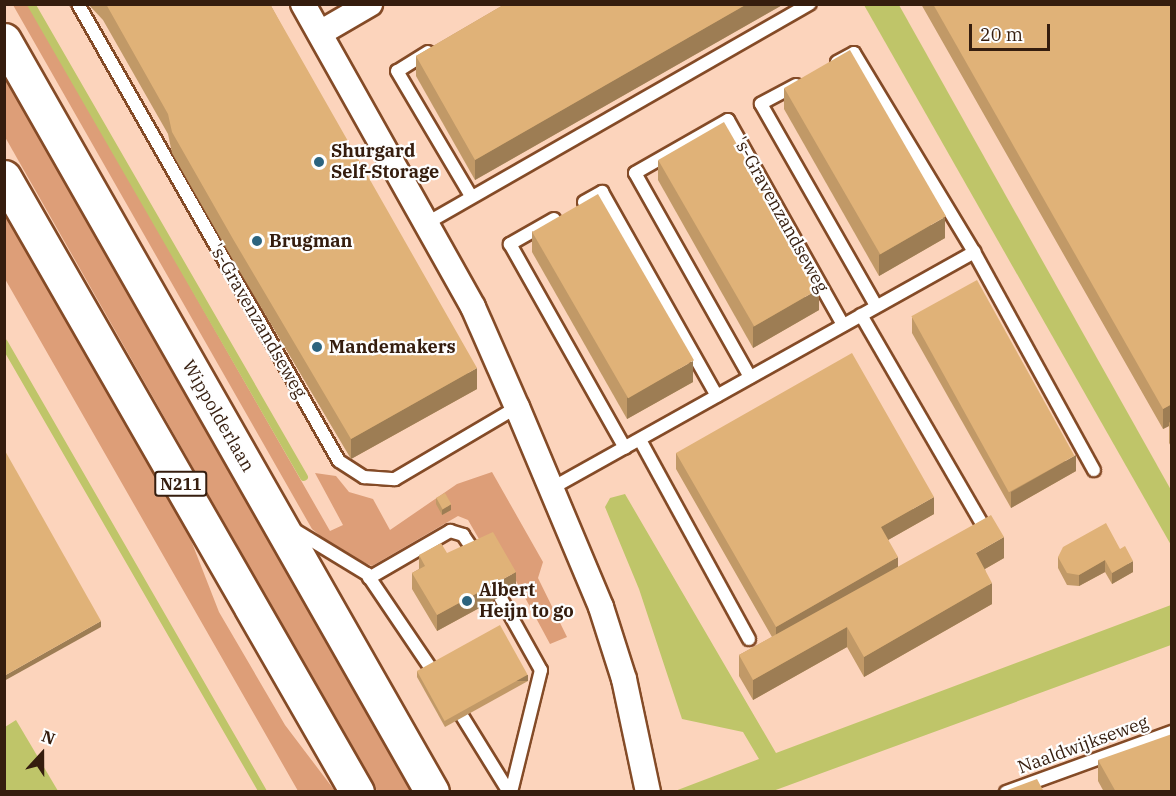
<!DOCTYPE html>
<style>
body{margin:0}
#map{position:relative;width:1176px;height:796px;overflow:hidden;background:#fcd4bc;font-family:"IBM Plex Serif",serif}
div>[style]{position:absolute}
[style*='--x']{left:calc(var(--x)*1px);top:calc(var(--y)*1px);width:calc(var(--w)*1px);rotate:calc(var(--a)*1deg)}
.green>*{inset:0;background:#dd9e78}
.water>*{inset:0;background:#bfc569}
.stream>*{height:8px;margin:-4px;padding:0 4px;transform-origin:4px;border-radius:4px;background:#bfc569}
.roads{filter:drop-shadow(2px 0 #844b27) drop-shadow(-2px 0 #844b27) drop-shadow(0 2px #844b27) drop-shadow(0 -2px #844b27)}
.lane>*{height:12px;margin:-6px;padding:0 6px;transform-origin:6px;border-radius:6px;background:#fff}
.street>*{height:24px;margin:-12px;padding:0 12px;transform-origin:12px;border-radius:12px;background:#fff}
.primary>*{height:33px;margin:-16.5px;padding:0 16.5px;transform-origin:16.5px;border-radius:16.5px;background:#fff}
.wall>*{inset:0;background:#c19967}
.shaded-wall>*{inset:0;background:#9d7d54;transform-origin:0 0}
.building>*{inset:0;background:#e0b278;transform-origin:0 0}
.dots>*{width:16px;height:16px;translate:-50% -50%;box-sizing:border-box;border:3px solid #fefefe;border-radius:50%}
span{translate:-50% -50%;white-space:nowrap;text-align:center;line-height:1.15;-webkit-text-stroke:4.5px #fefefe;paint-order:stroke}
.shield-label span{padding:2px 4px;background:#fefefe;border:2px solid;border-radius:4px;-webkit-text-stroke-width:0}
.shield-label{font-size:16px;color:#351d0e;font-weight:700}
.poi-label{font-size:18px;color:#351d0e;font-weight:700}
.left{translate:0 -50%;text-align:left}
.street-label{font-size:18px;color:#351d0e}
.frame{position:absolute;inset:0;border:6px solid #351d0e;pointer-events:none}
.north{position:absolute;left:12px;top:724px;width:60px;height:60px;-webkit-text-stroke:4px #fefefe;paint-order:stroke;rotate:21deg;font-size:16px;font-weight:700;line-height:24px;text-align:center;color:#351d0e}
.north::after{content:'';display:block;margin:auto;width:21px;height:27px;background:#351d0e;clip-path:polygon(50% 0,100% 100%,50% 72%,0 100%)}
.scale{position:absolute;left:969px;top:24px;width:81px;height:27px;box-sizing:border-box;border:3px solid #351d0e;border-top:0;padding-left:8px;font-size:18px;line-height:21px;white-space:nowrap;color:#351d0e;-webkit-text-stroke:4px #fefefe;paint-order:stroke}
</style>
<div id="map">
<div class="green">
<div style="clip-path:polygon(13px 5px,29px 5px,330px 531px,343px 525px,315px 473px,336px 476px,349px 492px,373px 499px,390px 530px,457px 484px,492px 472px,543px 562px,538px 578px,567px 637px,550px 644px,494px 540px,483px 546px,468px 520px,458px 516px,372px 566px,337px 550px,312px 529px)"></div>
<div style="clip-path:polygon(4px 75px,415px 791px,377px 791px,5px 137px)"></div>
<div style="clip-path:polygon(4px 210px,187px 530px,219px 612px,285px 725px,335px 791px,298px 791px,5px 279px)"></div>
</div>
<div class="water">
<div style="clip-path:polygon(864px 5px,899px 5px,1171px 490px,1171px 545px)"></div>
<div style="clip-path:polygon(625px 494px,776px 753px,1171px 605px,1171px 645px,773px 791px,675px 791px,759px 759px,743px 732px,682px 719px,639px 589px,605px 507px,610px 498px)"></div>
<div style="clip-path:polygon(16px 720px,58px 791px,5px 791px,5px 727px)"></div>
</div>
<div class="stream">
<div style="--x:31;--y:4;--w:546;--a:60.01"></div>
<div style="--x:4;--y:343;--w:518;--a:60.02"></div>
</div>
<div class="roads">
<div class="lane">
<div style="--x:78;--y:4;--w:526;--a:60.27"></div>
<div style="--x:339;--y:461;--w:30;--a:33"></div>
<div style="--x:364;--y:477;--w:31;--a:4"></div>
<div style="--x:395;--y:479;--w:142;--a:-30.5"></div>
<div style="--x:428;--y:52;--w:36;--a:148"></div>
<div style="--x:397;--y:71;--w:145;--a:59.4"></div>
<div style="--x:837;--y:62;--w:19;--a:-28"></div>
<div style="--x:854;--y:53;--w:232;--a:58.9"></div>
<div style="--x:974;--y:252;--w:249;--a:61.2"></div>
<div style="--x:796;--y:85;--w:40;--a:152"></div>
<div style="--x:761;--y:104;--w:232;--a:60.3"></div>
<div style="--x:584;--y:202;--w:21;--a:-29"></div>
<div style="--x:602;--y:192;--w:234;--a:60.6"></div>
<div style="--x:554;--y:219;--w:51;--a:150.4"></div>
<div style="--x:510;--y:244;--w:234;--a:60.6"></div>
<div style="--x:427;--y:223;--w:441;--a:-29.8"></div>
<div style="--x:861;--y:315;--w:241;--a:59.9"></div>
<div style="--x:750;--y:377;--w:234;--a:-119.4"></div>
<div style="--x:635;--y:173;--w:107;--a:-29.7"></div>
<div style="--x:728;--y:120;--w:235;--a:60.7"></div>
<div style="--x:640;--y:440;--w:227;--a:61.3"></div>
<div style="--x:552;--y:488;--w:484;--a:-29.2"></div>
<div style="--x:293;--y:529;--w:87;--a:31.3"></div>
<div style="--x:367;--y:574;--w:123;--a:55.9"></div>
<div style="--x:369;--y:578;--w:94;--a:-30.1"></div>
<div style="--x:450;--y:531;--w:14;--a:17"></div>
<div style="--x:463;--y:535;--w:25;--a:56"></div>
<div style="--x:499;--y:595;--w:86;--a:60.8"></div>
<div style="--x:541;--y:670;--w:126;--a:103.8"></div>
<div style="--x:454;--y:703;--w:105;--a:58.3"></div>
<div style="--x:1006;--y:792;--w:177;--a:-19.9"></div>
</div>
<div class="street">
<div style="--x:303;--y:4;--w:347;--a:60.7"></div>
<div style="--x:473;--y:307;--w:109;--a:66.3"></div>
<div style="--x:517;--y:407;--w:217;--a:67.2"></div>
<div style="--x:601;--y:607;--w:76;--a:72.3"></div>
<div style="--x:624;--y:679;--w:116;--a:78"></div>
<div style="--x:320;--y:33;--w:58;--a:-30.1"></div>
</div>
<div class="primary">
<div style="--x:4;--y:40;--w:865;--a:60.35"></div>
<div style="--x:4;--y:177;--w:709;--a:60.14"></div>
</div>
</div>
<div class="wall">
<div style="clip-path:polygon(88px 4px,270px 4px,477px 389px,351px 459px,233px 260px,172px 153px,168px 134px,103px 20px)"></div>
<div style="clip-path:polygon(505px 4px,784px 4px,475px 180px,416px 76px,416px 56px)"></div>
<div style="clip-path:polygon(921px 4px,1172px 4px,1172px 448px,1169px 443px,1169px 426px,1163px 429px)"></div>
<div style="clip-path:polygon(784px 88px,945px 238px,879px 276px,784px 109px)"></div>
<div style="clip-path:polygon(658px 160px,819px 310px,753px 348px,658px 180px)"></div>
<div style="clip-path:polygon(532px 231px,693px 382px,627px 419px,532px 252px)"></div>
<div style="clip-path:polygon(912px 317px,1076px 471px,1011px 508px,912px 333px)"></div>
<div style="clip-path:polygon(676px 453px,934px 514px,888px 540px,898px 567px,1004px 558px,985px 569px,992px 604px,864px 677px,847px 647px,753px 700px,739px 676px,739px 655px,772px 637px,676px 469px)"></div>
<div style="clip-path:polygon(436px 498px,451px 510px,442px 515px,436px 504px)"></div>
<div style="clip-path:polygon(1120px 549px,1133px 572px,1112px 584px,1105px 572px,1079px 586px,1067px 585px,1058px 568px,1058px 557px)"></div>
<div style="clip-path:polygon(447px 553px,516px 588px,437px 631px,412px 589px,412px 573px,419px 569px,419px 555px)"></div>
<div style="clip-path:polygon(417px 671px,528px 681px,445px 727px,417px 677px)"></div>
<div style="clip-path:polygon(1098px 760px,1172px 792px,1104px 792px,1098px 781px)"></div>
</div>
<div class="shaded-wall">
<div style="clip-path:polygon(747px 4px,784px 4px,475px 180px,475px 160px)"></div>
<div style="clip-path:polygon(945px 217px,945px 238px,879px 276px,879px 255px)"></div>
<div style="clip-path:polygon(819px 289px,819px 310px,753px 348px,753px 327px)"></div>
<div style="clip-path:polygon(693px 361px,693px 382px,627px 419px,627px 398px)"></div>
<div style="clip-path:polygon(477px 368px,477px 389px,351px 459px,351px 439px)"></div>
<div style="clip-path:polygon(1172px 404px,1172px 424px,1169px 422px,1169px 426px,1163px 429px,1163px 409px)"></div>
<div style="clip-path:polygon(1076px 455px,1076px 471px,1011px 508px,1011px 492px)"></div>
<div style="clip-path:polygon(934px 497px,934px 514px,881px 544px,881px 527px)"></div>
<div style="clip-path:polygon(451px 504px,451px 510px,442px 515px,442px 510px)"></div>
<div style="clip-path:polygon(1004px 537px,1004px 558px,976px 574px,976px 553px)"></div>
<div style="clip-path:polygon(898px 557px,898px 574px,776px 643px,776px 627px)"></div>
<div style="clip-path:polygon(1105px 560px,1105px 572px,1079px 586px,1079px 575px)"></div>
<div style="clip-path:polygon(1133px 561px,1133px 572px,1112px 584px,1112px 573px)"></div>
<div style="clip-path:polygon(516px 572px,516px 588px,437px 631px,437px 615px)"></div>
<div style="clip-path:polygon(992px 583px,992px 604px,864px 677px,864px 657px)"></div>
<div style="clip-path:polygon(101px 621px,101px 627px,4px 681px,4px 676px)"></div>
<div style="clip-path:polygon(847px 627px,847px 647px,753px 700px,753px 680px)"></div>
<div style="left:528px;top:675px;width:6px;height:95px;rotate:90deg"></div>
</div>
<div class="building">
<div style="clip-path:polygon(106px 4px,270px 4px,477px 368px,351px 439px,233px 239px,172px 132px,168px 114px)"></div>
<div style="clip-path:polygon(505px 4px,747px 4px,475px 160px,416px 56px)"></div>
<div style="clip-path:polygon(933px 4px,1172px 4px,1172px 404px,1163px 409px)"></div>
<div style="left:850px;top:50px;width:192px;height:76px;rotate:60deg"></div>
<div style="left:724px;top:122px;width:192px;height:76px;rotate:60deg"></div>
<div style="left:598px;top:194px;width:192px;height:76px;rotate:60deg"></div>
<div style="left:977px;top:280px;width:201px;height:75px;rotate:61deg"></div>
<div style="clip-path:polygon(852px 353px,934px 497px,881px 527px,898px 557px,776px 627px,676px 453px)"></div>
<div style="clip-path:polygon(4px 449px,101px 621px,4px 676px)"></div>
<div style="left:445px;top:493px;width:13px;height:10px;rotate:61deg"></div>
<div style="clip-path:polygon(991px 515px,1004px 537px,976px 553px,992px 583px,864px 657px,847px 627px,753px 680px,739px 655px)"></div>
<div style="clip-path:polygon(1106px 523px,1120px 549px,1125px 546px,1133px 561px,1112px 573px,1105px 560px,1079px 575px,1067px 573px,1058px 557px,1063px 547px)"></div>
<div style="clip-path:polygon(493px 532px,516px 572px,437px 615px,412px 573px,425px 566px,419px 555px,441px 543px,447px 553px)"></div>
<div style="left:500px;top:625px;width:57px;height:95px;rotate:61deg"></div>
<div style="clip-path:polygon(1172px 734px,1172px 792px,1116px 792px,1098px 760px)"></div>
<div style="clip-path:polygon(1037px 779px,1044px 792px,1002px 792px)"></div>
</div>
<div class="dots">
<div style="left:319px;top:162px;background:#2c637e"></div>
<div style="left:257px;top:241px;background:#2c637e"></div>
<div style="left:317px;top:347px;background:#2c637e"></div>
<div style="left:467px;top:601px;background:#2c637e"></div>
</div>
<div class="shield-label">
<span style="left:181px;top:484px">N211</span>
</div>
<div class="poi-label">
<span class="left" style="left:331px;top:162px">Shurgard<br>Self-Storage</span>
<span class="left" style="left:269px;top:241px">Brugman</span>
<span class="left" style="left:329px;top:347px">Mandemakers</span>
<span class="left" style="left:479px;top:601px">Albert<br>Heijn to go</span>
</div>
<div class="street-label">
<span style="left:781px;top:215px;rotate:61deg">'s-Gravenzandseweg</span>
<span style="left:258px;top:321px;rotate:60deg">'s-Gravenzandseweg</span>
<span style="left:218px;top:416px;rotate:60deg">Wippolderlaan</span>
<span style="left:1083px;top:745px;rotate:-20deg">Naaldwijkseweg</span>
</div>
<div class="frame"></div>
<div class="north">N</div>
<div class="scale">20 m</div>
</div>
